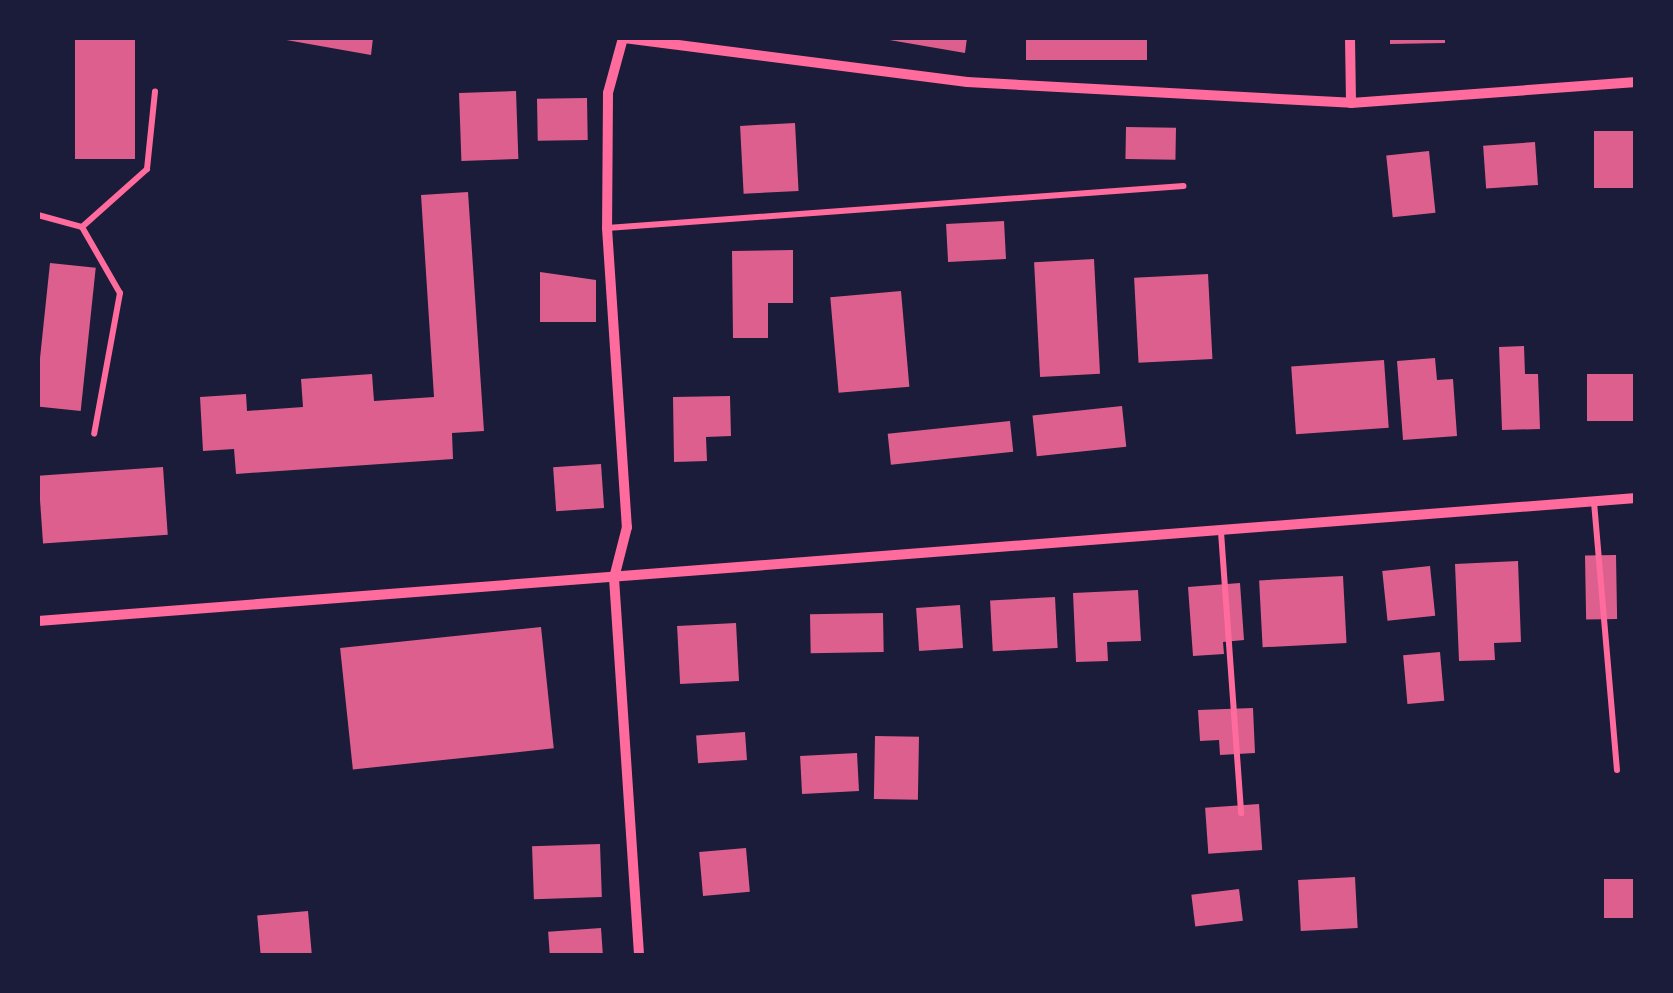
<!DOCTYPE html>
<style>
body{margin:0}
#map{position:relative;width:1673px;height:993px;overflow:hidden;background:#1b1b3a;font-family:Lato,sans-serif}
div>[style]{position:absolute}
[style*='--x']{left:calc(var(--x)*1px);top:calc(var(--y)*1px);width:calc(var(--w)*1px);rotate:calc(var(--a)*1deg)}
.building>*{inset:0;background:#dd5f8e;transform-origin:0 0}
.service>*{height:6px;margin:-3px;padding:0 3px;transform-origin:3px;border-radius:3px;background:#ff6b9d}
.minor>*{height:10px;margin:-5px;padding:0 5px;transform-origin:5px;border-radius:5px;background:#ff6b9d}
span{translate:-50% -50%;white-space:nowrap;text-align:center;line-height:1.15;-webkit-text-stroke:9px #1b1b3a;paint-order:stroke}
.frame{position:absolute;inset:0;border:40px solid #1b1b3a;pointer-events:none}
</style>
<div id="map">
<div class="building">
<div style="left:75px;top:38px;width:60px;height:121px"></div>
<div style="clip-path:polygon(275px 38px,373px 38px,371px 55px)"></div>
<div style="clip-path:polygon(878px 38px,967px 38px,965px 53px)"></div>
<div style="left:1026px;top:38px;width:121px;height:22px"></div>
<div style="clip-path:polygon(1390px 38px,1445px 38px,1445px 43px,1390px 44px)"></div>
<div style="left:516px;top:91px;width:68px;height:57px;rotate:88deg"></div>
<div style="left:587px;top:98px;width:42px;height:50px;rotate:89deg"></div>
<div style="left:795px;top:123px;width:68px;height:55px;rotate:87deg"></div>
<div style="left:1126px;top:127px;width:50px;height:32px;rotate:1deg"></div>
<div style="left:1636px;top:131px;width:57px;height:42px;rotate:90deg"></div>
<div style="left:1535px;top:142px;width:43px;height:52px;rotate:86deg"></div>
<div style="left:1429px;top:151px;width:62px;height:43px;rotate:84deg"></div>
<div style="clip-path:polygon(468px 192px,484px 431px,452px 433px,453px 459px,236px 474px,234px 449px,203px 451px,200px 397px,246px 394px,247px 411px,303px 407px,301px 379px,372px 374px,374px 401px,434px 397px,421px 195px)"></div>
<div style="left:1004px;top:221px;width:38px;height:58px;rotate:87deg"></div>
<div style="clip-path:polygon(793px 250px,793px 303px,768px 303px,768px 338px,733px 338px,732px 251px)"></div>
<div style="left:1094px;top:259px;width:115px;height:60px;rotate:87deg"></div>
<div style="left:50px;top:263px;width:46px;height:144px;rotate:6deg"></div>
<div style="clip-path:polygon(540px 272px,596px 280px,596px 322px,540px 322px)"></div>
<div style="left:1208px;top:274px;width:85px;height:74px;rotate:87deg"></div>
<div style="left:901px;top:291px;width:96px;height:71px;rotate:85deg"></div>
<div style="clip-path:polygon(1524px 346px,1525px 374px,1538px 374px,1540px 429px,1502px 430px,1499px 347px)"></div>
<div style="clip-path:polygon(1435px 358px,1437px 380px,1453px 379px,1457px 436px,1403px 440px,1397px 361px)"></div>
<div style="left:1384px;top:360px;width:68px;height:93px;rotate:86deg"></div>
<div style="left:1636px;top:374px;width:47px;height:49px;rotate:90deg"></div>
<div style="clip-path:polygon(730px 396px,731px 436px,706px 437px,707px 461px,674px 462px,673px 397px)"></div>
<div style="left:1122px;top:406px;width:41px;height:90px;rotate:84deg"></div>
<div style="left:1010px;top:421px;width:31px;height:123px;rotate:84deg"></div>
<div style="left:601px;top:464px;width:44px;height:48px;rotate:86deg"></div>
<div style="left:163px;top:467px;width:68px;height:125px;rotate:86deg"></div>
<div style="left:1616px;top:555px;width:64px;height:31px;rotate:89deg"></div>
<div style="clip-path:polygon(1518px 561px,1521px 642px,1494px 643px,1495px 660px,1459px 661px,1455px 564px)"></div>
<div style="left:1430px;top:566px;width:50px;height:48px;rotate:84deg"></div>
<div style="left:1343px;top:576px;width:67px;height:84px;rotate:87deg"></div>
<div style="clip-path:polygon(1240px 583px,1244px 640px,1223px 642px,1224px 654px,1193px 656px,1188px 587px)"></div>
<div style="clip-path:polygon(1138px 590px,1141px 641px,1107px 642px,1108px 661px,1076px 662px,1073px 593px)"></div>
<div style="left:1055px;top:597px;width:51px;height:65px;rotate:87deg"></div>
<div style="left:960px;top:605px;width:43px;height:44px;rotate:86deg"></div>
<div style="left:883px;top:613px;width:39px;height:73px;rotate:89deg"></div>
<div style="left:736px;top:623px;width:58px;height:59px;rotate:87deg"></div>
<div style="left:541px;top:627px;width:122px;height:202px;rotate:84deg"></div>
<div style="left:1440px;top:652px;width:49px;height:37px;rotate:85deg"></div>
<div style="clip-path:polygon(1253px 708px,1255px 753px,1220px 755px,1219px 740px,1200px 741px,1198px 710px)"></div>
<div style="left:745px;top:732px;width:28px;height:49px;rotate:86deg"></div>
<div style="left:875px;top:736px;width:44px;height:63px;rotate:1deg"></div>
<div style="left:857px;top:753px;width:38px;height:57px;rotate:87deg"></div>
<div style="left:1259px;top:804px;width:46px;height:54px;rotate:86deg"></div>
<div style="left:600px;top:844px;width:53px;height:68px;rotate:88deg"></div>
<div style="left:746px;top:848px;width:44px;height:47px;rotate:85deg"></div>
<div style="left:1355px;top:877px;width:51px;height:57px;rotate:87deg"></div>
<div style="left:1604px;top:879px;width:32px;height:39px"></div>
<div style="left:1239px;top:889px;width:32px;height:48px;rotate:83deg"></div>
<div style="left:308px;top:911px;width:45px;height:51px;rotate:85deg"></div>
<div style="left:601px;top:928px;width:28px;height:53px;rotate:86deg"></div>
</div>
<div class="service">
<div style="--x:38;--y:215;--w:46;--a:15.3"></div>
<div style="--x:82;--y:227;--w:87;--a:-41.7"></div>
<div style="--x:147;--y:169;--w:78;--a:-84.1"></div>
<div style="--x:82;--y:227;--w:76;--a:60.1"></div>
<div style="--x:120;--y:293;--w:143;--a:100.4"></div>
<div style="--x:607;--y:228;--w:578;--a:-4.17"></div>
<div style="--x:1594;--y:502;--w:269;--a:85.1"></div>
<div style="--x:1221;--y:532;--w:282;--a:85.9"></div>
</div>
<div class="minor">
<div style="--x:623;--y:38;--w:57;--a:105.3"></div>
<div style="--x:608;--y:93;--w:135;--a:90.4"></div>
<div style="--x:607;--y:228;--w:300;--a:86.2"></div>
<div style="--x:627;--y:527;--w:53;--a:104.3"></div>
<div style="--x:614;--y:578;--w:379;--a:86.2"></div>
<div style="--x:624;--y:38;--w:346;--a:7.3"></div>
<div style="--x:967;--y:82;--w:385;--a:3.1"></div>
<div style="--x:1351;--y:103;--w:286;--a:-4.2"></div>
<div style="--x:1350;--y:38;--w:65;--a:89.1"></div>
<div style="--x:38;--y:621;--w:1603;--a:-4.4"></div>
</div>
<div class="frame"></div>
</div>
